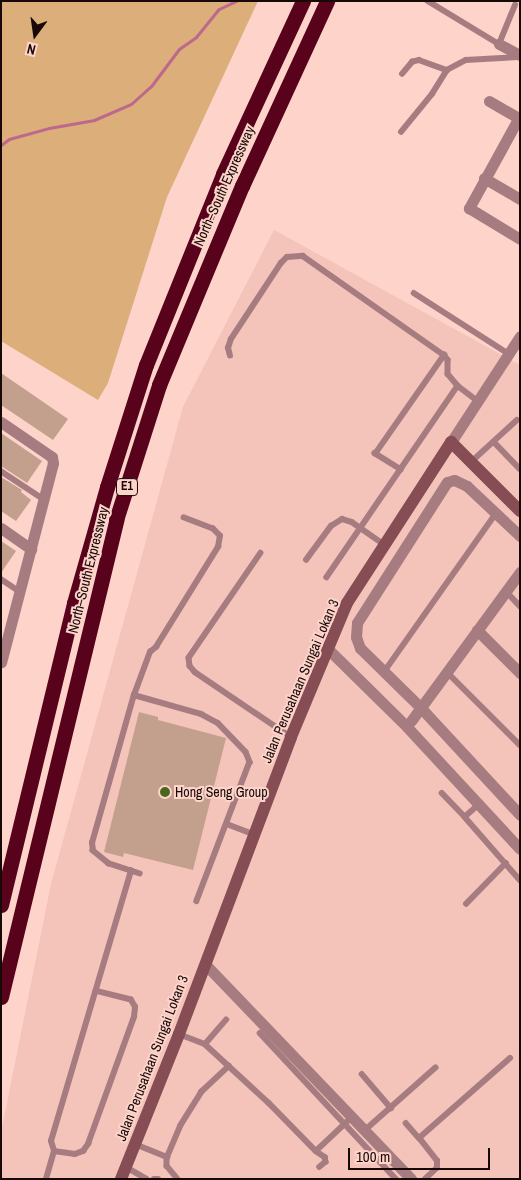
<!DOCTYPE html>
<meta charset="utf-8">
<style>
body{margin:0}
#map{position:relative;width:521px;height:1180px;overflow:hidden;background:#fdd3ca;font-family:"Archivo Narrow",sans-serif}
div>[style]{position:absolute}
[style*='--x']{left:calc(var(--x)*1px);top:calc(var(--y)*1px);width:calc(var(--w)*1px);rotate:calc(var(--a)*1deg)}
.built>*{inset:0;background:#f4c3b9}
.green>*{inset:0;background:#dbae7a}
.stream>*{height:3px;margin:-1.5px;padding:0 1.5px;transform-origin:1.5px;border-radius:1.5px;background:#bd688d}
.building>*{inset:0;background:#c2a08d}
.service>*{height:5.5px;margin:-2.75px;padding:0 2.75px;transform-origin:2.75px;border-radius:2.75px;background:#a67c80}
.minor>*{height:11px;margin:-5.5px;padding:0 5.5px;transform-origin:5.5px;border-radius:5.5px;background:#a67c80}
.secondary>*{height:12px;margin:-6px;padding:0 6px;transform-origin:6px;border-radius:6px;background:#874d54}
.motorway>*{height:15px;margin:-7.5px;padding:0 7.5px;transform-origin:7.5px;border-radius:7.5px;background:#59021c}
.dots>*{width:14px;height:14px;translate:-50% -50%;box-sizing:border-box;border:2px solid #fdd3ca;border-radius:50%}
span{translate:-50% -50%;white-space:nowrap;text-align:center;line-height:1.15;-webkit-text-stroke:4px #fdd3ca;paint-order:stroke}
.shield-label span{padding:1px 4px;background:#fdd3ca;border:1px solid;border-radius:4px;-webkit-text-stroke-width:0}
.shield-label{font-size:12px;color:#160906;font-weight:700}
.street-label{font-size:14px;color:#160906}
.poi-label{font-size:14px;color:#160906}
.left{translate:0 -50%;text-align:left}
.frame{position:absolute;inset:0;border:2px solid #160906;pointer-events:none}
.north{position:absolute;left:10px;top:10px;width:50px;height:50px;-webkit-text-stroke:4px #fdd3ca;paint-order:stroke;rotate:194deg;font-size:14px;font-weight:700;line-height:20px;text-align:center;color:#160906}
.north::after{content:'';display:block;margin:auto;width:18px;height:22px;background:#160906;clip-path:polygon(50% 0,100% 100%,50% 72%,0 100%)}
.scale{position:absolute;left:348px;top:1148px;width:142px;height:22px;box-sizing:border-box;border:2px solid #160906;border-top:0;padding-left:6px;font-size:15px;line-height:18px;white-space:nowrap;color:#160906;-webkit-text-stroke:4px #fdd3ca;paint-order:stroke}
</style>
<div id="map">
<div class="built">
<div style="clip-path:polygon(274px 230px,520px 365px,520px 1179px,1px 1179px,1px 1133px,51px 884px,183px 407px)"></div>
</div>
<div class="green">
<div style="clip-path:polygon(1px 1px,258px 1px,167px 197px,108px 383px,98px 400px,1px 341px)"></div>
</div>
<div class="stream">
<div style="--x:1;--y:145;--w:10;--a:-37"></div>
<div style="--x:9;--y:139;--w:41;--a:-15.4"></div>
<div style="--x:49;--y:128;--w:46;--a:-10.1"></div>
<div style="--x:94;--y:120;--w:40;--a:-23.4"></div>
<div style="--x:131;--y:104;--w:28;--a:-42"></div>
<div style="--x:152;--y:85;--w:45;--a:-53.1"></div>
<div style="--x:179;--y:49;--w:21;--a:-35"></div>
<div style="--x:196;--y:37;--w:36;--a:-51"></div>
<div style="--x:219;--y:9;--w:19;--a:-25"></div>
</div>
<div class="building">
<div style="clip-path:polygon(1px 373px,68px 419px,53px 440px,1px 405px)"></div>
<div style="clip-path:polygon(1px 433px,42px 461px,27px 483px,1px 466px)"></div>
<div style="clip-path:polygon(1px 477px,22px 490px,21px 492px,31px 500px,16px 521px,1px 511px)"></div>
<div style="clip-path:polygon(1px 541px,16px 551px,1px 573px)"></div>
<div style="clip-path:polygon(139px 712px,158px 717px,158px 720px,226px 738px,193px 870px,124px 853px,123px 857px,104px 852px)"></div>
</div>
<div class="service">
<div style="--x:428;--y:1;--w:83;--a:31.2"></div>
<div style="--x:499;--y:44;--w:42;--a:-67.7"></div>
<div style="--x:402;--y:74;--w:16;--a:-50"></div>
<div style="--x:412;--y:62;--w:7;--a:-16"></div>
<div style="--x:419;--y:60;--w:30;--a:20"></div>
<div style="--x:447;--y:70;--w:21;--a:-28"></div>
<div style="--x:466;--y:60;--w:52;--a:-3.3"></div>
<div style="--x:401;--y:132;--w:49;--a:-50.8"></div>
<div style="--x:432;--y:94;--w:28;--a:-58"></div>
<div style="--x:414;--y:293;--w:113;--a:32.7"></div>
<div style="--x:230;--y:356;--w:8;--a:-104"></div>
<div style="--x:228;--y:348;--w:9;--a:-72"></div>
<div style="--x:231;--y:339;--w:91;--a:-56.7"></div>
<div style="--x:281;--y:263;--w:8;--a:-45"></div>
<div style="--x:287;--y:257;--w:16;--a:-4"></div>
<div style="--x:303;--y:256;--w:172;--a:35.1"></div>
<div style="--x:444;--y:355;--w:6;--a:51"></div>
<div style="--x:448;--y:360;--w:14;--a:90"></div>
<div style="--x:448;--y:374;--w:16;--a:50"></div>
<div style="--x:458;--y:386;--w:232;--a:124.4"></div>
<div style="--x:458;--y:386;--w:25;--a:37"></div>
<div style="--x:494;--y:442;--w:37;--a:46"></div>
<div style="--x:471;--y:462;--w:62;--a:-42.4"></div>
<div style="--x:401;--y:470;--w:31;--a:-148"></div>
<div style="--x:375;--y:454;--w:121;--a:-55.1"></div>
<div style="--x:1;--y:471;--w:53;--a:33.4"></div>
<div style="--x:261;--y:553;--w:127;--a:124.4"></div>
<div style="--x:189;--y:658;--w:8;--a:83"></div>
<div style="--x:190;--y:666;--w:8;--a:50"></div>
<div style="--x:195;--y:672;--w:116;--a:34.1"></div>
<div style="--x:306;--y:560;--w:42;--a:-53.7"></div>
<div style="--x:331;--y:526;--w:13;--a:-32"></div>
<div style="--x:342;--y:519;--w:10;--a:17"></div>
<div style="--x:352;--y:522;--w:40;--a:34.9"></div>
<div style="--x:1;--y:579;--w:23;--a:34"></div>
<div style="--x:506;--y:591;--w:21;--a:47"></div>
<div style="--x:384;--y:672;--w:194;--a:-54.8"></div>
<div style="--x:447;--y:672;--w:103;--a:45"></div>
<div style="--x:134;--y:695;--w:70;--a:15.8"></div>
<div style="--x:201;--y:714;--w:19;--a:28"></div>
<div style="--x:218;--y:723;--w:40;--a:46"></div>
<div style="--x:246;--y:752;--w:11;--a:68"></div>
<div style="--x:250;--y:762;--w:149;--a:110.9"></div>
<div style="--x:442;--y:793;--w:33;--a:46"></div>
<div style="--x:479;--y:805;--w:18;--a:139"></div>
<div style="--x:465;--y:817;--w:84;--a:48.9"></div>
<div style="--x:227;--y:824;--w:30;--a:21"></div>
<div style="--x:140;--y:874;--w:33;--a:-162"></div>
<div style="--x:109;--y:864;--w:21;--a:-141"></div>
<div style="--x:93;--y:851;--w:8;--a:-97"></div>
<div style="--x:92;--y:843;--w:154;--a:-74.2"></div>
<div style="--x:134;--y:695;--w:46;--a:-69.6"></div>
<div style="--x:150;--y:652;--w:8;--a:-40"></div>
<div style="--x:156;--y:647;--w:118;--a:-58.2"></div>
<div style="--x:218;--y:547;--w:11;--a:-80"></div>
<div style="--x:220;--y:536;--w:10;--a:-135"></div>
<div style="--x:213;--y:529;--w:31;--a:-159"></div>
<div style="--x:466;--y:904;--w:57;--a:-45.7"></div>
<div style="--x:260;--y:1033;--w:200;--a:47"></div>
<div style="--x:179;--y:1034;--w:28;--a:21"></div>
<div style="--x:205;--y:1044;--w:87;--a:42.7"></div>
<div style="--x:269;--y:1103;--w:67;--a:45.6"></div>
<div style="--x:316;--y:1151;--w:50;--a:-43.4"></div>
<div style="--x:205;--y:1044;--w:32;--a:-49"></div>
<div style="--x:362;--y:1074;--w:45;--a:49.5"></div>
<div style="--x:406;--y:1123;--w:20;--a:49"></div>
<div style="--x:365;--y:1130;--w:94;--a:-41.5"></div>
<div style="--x:135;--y:1144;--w:35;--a:22"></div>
<div style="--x:167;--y:1157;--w:9;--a:90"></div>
<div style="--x:167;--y:1166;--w:17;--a:50"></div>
<div style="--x:54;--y:1151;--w:21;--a:8"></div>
<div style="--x:75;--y:1154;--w:9;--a:-21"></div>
<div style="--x:83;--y:1151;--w:9;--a:-54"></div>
<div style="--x:88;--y:1144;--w:135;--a:-70.1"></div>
<div style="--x:134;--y:1017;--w:10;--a:-84"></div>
<div style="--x:135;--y:1007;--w:8;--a:-120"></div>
<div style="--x:131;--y:1000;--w:36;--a:-166"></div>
<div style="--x:316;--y:1151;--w:11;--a:34"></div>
<div style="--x:325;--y:1157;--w:5;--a:79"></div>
<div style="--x:326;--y:1162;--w:8;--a:140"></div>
<div style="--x:167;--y:1157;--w:34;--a:-67"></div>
<div style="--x:180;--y:1126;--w:40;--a:-58"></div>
<div style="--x:201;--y:1092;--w:38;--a:-43"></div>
<div style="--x:126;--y:1167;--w:24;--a:30"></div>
<div style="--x:46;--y:1179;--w:29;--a:-74"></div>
<div style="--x:54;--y:1151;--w:10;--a:-107"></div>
<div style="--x:51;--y:1141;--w:282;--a:-73.5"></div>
<div style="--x:154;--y:1179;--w:4;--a:0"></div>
<div style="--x:425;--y:1179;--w:16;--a:-43"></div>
<div style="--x:437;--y:1168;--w:7;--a:-90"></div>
<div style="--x:437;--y:1161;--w:29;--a:-128"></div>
<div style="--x:419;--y:1138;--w:121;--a:-41.3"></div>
</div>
<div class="minor">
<div style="--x:499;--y:44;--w:24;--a:28"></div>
<div style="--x:489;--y:101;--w:36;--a:30"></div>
<div style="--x:518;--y:119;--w:102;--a:118.8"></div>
<div style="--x:469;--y:208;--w:60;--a:31.3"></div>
<div style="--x:484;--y:178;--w:42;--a:30.3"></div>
<div style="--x:1;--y:422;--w:62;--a:34.5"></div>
<div style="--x:52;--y:457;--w:6;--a:81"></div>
<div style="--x:53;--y:463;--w:206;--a:104.6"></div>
<div style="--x:451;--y:442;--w:126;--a:-56.9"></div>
<div style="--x:1;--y:528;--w:37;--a:35"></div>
<div style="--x:520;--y:536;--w:73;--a:-136.7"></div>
<div style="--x:467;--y:486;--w:14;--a:-155"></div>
<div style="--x:454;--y:480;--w:7;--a:164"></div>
<div style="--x:447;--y:482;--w:167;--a:122.6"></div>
<div style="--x:357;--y:623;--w:14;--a:94"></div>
<div style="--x:356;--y:637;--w:12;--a:70"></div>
<div style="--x:360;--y:648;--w:86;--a:44.5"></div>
<div style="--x:421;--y:708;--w:146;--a:47.2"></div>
<div style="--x:477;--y:630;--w:61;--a:45"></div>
<div style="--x:328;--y:649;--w:111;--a:44.6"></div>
<div style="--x:407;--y:727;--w:166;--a:47.2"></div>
<div style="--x:411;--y:721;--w:185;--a:-53.8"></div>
<div style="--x:205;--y:964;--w:298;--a:46.2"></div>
</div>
<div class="secondary">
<div style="--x:121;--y:1179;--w:156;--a:-68.2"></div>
<div style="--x:179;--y:1034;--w:317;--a:-69.3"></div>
<div style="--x:291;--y:737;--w:145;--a:-67.3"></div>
<div style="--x:347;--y:603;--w:192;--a:-57.1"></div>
<div style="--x:451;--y:442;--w:98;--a:45"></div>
</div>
<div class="motorway">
<div style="--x:1;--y:905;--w:311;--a:-76.4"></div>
<div style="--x:74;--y:603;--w:121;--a:-74.1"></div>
<div style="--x:107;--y:487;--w:128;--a:-72.3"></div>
<div style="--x:146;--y:365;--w:206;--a:-68"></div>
<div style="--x:223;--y:174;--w:191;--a:-65.2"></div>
<div style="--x:1;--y:997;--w:491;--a:-76.4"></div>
<div style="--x:116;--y:520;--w:142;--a:-72.3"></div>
<div style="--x:159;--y:385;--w:216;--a:-67.4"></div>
<div style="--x:242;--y:186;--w:204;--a:-65.3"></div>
</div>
<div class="dots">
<div style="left:165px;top:792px;background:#49671c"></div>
</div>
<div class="shield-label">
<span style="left:127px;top:487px">E1</span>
</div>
<div class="street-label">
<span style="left:224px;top:186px;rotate:-66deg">North–South Expressway</span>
<span style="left:88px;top:570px;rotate:-76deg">North–South Expressway</span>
<span style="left:300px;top:681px;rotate:-67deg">Jalan Perusahaan Sungai Lokan 3</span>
<span style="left:152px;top:1058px;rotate:-69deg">Jalan Perusahaan Sungai Lokan 3</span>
</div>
<div class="poi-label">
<span class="left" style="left:175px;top:792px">Hong Seng Group</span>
</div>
<div class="frame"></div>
<div class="north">N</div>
<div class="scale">100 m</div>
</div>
